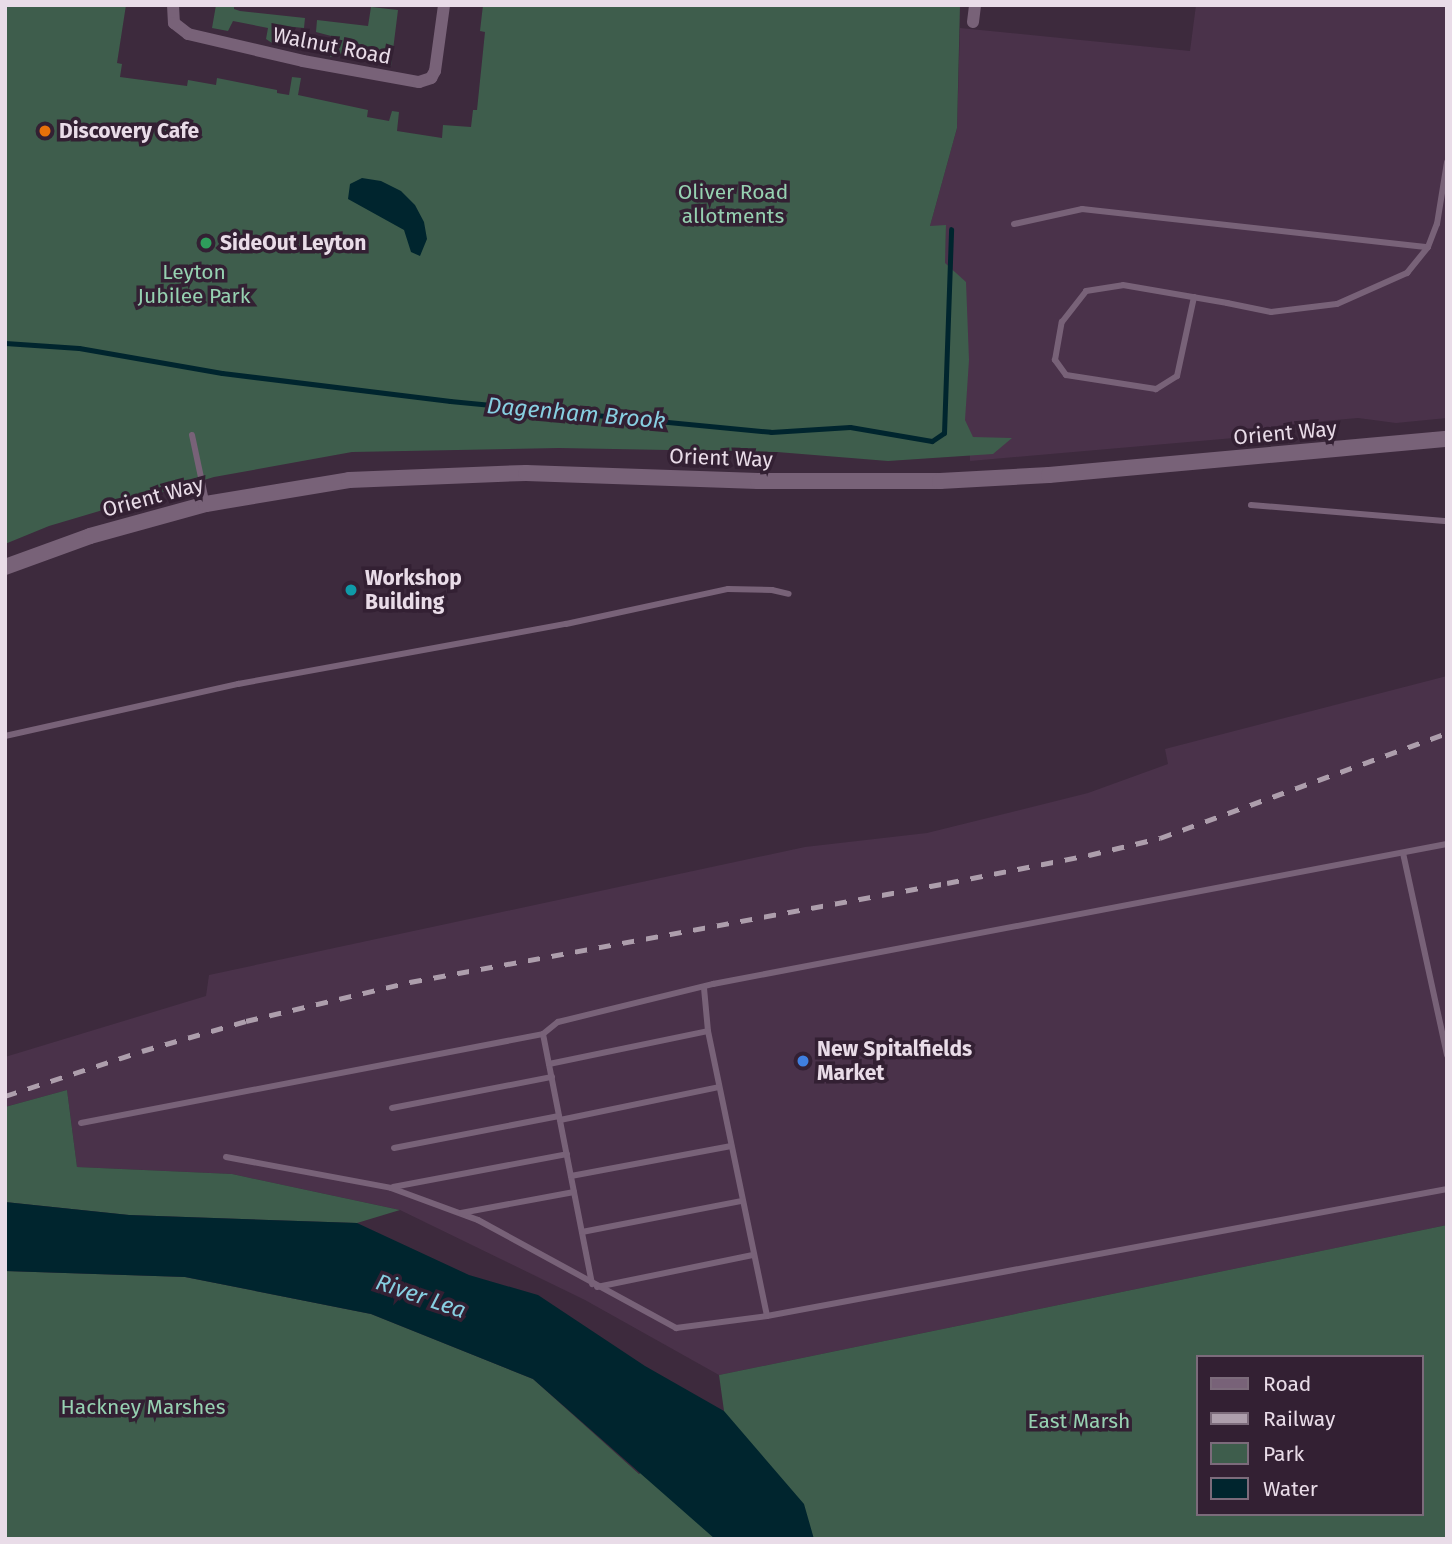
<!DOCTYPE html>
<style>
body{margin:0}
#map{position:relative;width:1452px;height:1544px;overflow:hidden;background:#3d2a3d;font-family:"Fira Sans",sans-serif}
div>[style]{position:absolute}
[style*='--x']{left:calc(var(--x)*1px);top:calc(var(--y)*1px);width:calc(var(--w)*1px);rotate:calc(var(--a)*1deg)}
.built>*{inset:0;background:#4a324a}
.green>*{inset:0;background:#3e5d4c}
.water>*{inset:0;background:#00252e}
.stream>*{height:5px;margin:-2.5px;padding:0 2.5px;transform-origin:2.5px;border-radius:2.5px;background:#00252e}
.service>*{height:6px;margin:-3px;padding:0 3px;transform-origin:3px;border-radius:3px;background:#786278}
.minor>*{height:12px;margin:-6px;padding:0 6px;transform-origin:6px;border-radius:6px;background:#786278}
.tertiary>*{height:16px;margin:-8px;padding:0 8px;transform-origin:8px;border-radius:8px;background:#786278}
.rail>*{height:5px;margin-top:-2.5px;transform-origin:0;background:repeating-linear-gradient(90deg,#ad9eac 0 12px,transparent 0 24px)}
.dots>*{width:19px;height:19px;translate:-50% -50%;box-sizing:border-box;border:4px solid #332033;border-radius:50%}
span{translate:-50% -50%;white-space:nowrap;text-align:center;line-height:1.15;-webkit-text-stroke:7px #332033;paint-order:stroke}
.street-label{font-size:21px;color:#e9dce8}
.poi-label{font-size:21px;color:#e9dce8;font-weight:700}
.left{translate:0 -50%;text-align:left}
.park-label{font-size:21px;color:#96d1b1}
.water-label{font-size:23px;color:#87cfe1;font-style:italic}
.frame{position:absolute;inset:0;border:7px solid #e9dce8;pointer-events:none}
.legend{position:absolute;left:1196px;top:1355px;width:228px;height:161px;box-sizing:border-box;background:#332033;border:2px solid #7c6b7b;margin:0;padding:9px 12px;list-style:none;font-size:21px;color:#e9dce8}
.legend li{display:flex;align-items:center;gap:14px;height:35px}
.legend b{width:35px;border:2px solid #7c6b7b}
</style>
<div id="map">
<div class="built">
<div style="clip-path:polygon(1196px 5px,1447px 5px,1447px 418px,1396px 423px,1358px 418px,1312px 422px,1257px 436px,970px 461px,970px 437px,939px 424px,946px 226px,930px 226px,957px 128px,960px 28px,1190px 51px)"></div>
<div style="clip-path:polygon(1447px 676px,1447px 1225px,719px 1375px,585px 1300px,400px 1210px,232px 1174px,77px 1167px,67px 1090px,5px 1107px,5px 1057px,206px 996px,209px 975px,805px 847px,927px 833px,1088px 793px,1168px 764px,1165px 749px)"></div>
</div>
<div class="green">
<div style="clip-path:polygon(5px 5px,126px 5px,117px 63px,122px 64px,120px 77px,187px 86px,188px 80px,216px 85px,217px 78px,277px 90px,277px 93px,289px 95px,292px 77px,301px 78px,298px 95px,368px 110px,367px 117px,389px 121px,392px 111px,399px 112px,397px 131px,442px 138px,443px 125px,471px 127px,473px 110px,477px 110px,485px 32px,480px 31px,483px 5px,960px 5px,957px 128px,930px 226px,946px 225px,945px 263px,966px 282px,969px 360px,965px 420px,973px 437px,1012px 438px,993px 454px,888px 461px,777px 452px,559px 448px,352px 452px,214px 477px,49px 526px,5px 544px)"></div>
<div style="clip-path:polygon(216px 5px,234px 5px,234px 9px,240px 11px,305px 18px,304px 28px,284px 26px,282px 46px,275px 45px,266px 39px,268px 28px,233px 21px,228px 31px,212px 28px)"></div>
<div style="clip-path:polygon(371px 7px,398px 10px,391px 66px,369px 61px,369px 49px,347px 43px,344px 55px,330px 57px,335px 37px,316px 32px,317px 20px,368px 26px)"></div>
<div style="clip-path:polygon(67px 1090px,77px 1167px,232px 1174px,400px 1210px,357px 1223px,129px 1215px,5px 1202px,5px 1107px)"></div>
<div style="clip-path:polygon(evenodd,1447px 1225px,1447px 1539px,5px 1539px,5px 1271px,185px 1277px,371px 1314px,533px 1379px,639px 1474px,724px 1411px,719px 1375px,1447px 1225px,1198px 1357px,1422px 1357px,1422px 1514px,1198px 1514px,1198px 1357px)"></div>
</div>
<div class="water">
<div style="clip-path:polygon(362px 178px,381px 181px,401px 191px,415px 205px,424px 222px,427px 239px,420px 256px,411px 252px,404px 230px,348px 199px,350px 184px)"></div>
<div style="clip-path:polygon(5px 1202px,129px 1215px,357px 1223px,469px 1275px,538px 1295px,645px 1366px,724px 1411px,804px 1504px,814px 1539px,715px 1539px,533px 1379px,371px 1314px,185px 1277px,5px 1271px)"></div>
</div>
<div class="stream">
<div style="--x:5;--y:343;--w:74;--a:3.9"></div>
<div style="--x:79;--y:348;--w:145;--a:9.9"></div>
<div style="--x:222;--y:373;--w:230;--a:7"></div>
<div style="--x:450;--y:401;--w:322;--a:5.5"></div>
<div style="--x:771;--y:432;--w:79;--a:-3.6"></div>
<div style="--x:850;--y:427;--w:83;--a:9.7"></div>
<div style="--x:932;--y:441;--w:14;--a:-34"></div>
<div style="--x:944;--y:433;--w:204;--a:-88"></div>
</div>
<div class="service">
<div style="--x:1014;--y:224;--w:70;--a:-12.4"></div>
<div style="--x:1082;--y:209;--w:348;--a:6.3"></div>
<div style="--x:1428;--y:247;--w:25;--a:-69"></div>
<div style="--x:1437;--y:224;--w:63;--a:-80.8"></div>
<div style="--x:1194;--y:297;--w:81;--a:102.1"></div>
<div style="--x:1177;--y:376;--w:25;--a:148"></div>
<div style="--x:1156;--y:389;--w:91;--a:-171.2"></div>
<div style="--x:1066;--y:375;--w:19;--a:-126"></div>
<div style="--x:1055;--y:360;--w:39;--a:-80"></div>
<div style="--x:1062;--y:322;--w:39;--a:-52"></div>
<div style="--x:1086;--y:291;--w:37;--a:-9"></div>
<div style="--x:1123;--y:285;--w:106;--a:9.8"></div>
<div style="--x:1227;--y:303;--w:45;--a:11.6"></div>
<div style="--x:1271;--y:312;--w:66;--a:-6.9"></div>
<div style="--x:1337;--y:304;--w:77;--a:-23.9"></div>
<div style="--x:1407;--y:273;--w:33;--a:-51"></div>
<div style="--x:192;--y:435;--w:67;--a:78"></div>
<div style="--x:1251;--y:505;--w:197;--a:4.7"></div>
<div style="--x:5;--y:736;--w:239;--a:-12.6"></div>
<div style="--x:238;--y:684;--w:333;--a:-10.4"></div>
<div style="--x:566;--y:624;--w:166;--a:-12.2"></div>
<div style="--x:728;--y:589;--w:44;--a:1.3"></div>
<div style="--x:772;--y:590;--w:17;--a:13"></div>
<div style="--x:1403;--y:853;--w:207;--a:77.7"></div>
<div style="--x:704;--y:988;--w:43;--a:84.7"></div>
<div style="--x:708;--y:1031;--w:291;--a:78.3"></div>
<div style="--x:543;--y:1034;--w:255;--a:78.9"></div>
<div style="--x:549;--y:1064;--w:162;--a:-11.7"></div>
<div style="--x:392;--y:1108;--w:163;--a:-11"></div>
<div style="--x:560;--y:1120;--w:162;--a:-11.7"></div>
<div style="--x:81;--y:1123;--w:470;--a:-10.9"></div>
<div style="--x:543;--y:1034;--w:19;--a:-39"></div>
<div style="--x:558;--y:1022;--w:160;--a:-13.8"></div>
<div style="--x:713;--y:984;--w:747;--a:-10.8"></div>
<div style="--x:394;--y:1148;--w:168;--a:-11"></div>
<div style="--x:226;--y:1157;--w:168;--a:10.6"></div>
<div style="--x:391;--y:1188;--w:93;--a:20.2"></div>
<div style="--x:478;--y:1220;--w:226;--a:28.6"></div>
<div style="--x:676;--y:1328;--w:92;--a:-7.5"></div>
<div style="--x:767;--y:1316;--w:692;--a:-10.58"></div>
<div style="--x:571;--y:1176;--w:163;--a:-10.6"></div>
<div style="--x:393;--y:1187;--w:177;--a:-10.7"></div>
<div style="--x:461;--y:1213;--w:115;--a:-10.5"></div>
<div style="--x:582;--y:1232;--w:163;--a:-11"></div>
<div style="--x:597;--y:1287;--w:159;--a:-11.6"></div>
</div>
<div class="minor">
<div style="--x:173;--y:5;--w:18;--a:87"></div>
<div style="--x:174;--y:23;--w:18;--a:38"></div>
<div style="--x:188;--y:34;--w:118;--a:13.2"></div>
<div style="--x:303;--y:61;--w:118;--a:10.3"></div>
<div style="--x:419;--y:82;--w:13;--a:-18"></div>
<div style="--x:431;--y:78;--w:8;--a:-60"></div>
<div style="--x:435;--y:71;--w:67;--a:-82.2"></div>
<div style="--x:973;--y:22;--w:17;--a:-83"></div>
</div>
<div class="tertiary">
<div style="--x:5;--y:567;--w:90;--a:-20"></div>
<div style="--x:90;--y:536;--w:120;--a:-15.4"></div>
<div style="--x:206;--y:504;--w:145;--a:-9.5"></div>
<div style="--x:349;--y:480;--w:177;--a:-2.3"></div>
<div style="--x:526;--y:473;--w:232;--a:2"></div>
<div style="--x:758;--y:481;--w:182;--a:0"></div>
<div style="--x:940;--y:481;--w:109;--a:-3.2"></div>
<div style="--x:1049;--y:475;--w:400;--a:-5.2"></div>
</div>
<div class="rail">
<div style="--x:5;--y:1096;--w:144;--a:-18.2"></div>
<div style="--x:142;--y:1051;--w:108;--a:-16.1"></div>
<div style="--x:246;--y:1021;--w:169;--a:-13.4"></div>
<div style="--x:410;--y:982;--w:546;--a:-10.45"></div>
<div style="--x:947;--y:883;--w:145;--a:-11.2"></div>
<div style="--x:1089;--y:855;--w:73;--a:-13.5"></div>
<div style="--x:1160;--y:838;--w:306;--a:-20.1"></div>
</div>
<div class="dots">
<div style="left:45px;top:131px;background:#e8710a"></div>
<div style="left:206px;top:243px;background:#2e9e5b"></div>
<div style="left:351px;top:590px;background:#0f9aa8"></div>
<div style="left:803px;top:1061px;background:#3f7fe0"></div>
</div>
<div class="street-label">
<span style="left:332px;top:46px;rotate:11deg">Walnut Road</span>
<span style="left:1285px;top:433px;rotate:-5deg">Orient Way</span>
<span style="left:721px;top:458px;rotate:2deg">Orient Way</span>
<span style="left:153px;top:497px;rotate:-15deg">Orient Way</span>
</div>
<div class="poi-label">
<span class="left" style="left:59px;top:131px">Discovery Cafe</span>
<span class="left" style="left:220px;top:243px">SideOut Leyton</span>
<span class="left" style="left:365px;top:590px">Workshop<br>Building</span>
<span class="left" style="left:817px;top:1061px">New Spitalfields<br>Market</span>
</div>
<div class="park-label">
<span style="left:733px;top:204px">Oliver Road<br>allotments</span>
<span style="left:194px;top:284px">Leyton<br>Jubilee Park</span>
<span style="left:143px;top:1407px">Hackney Marshes</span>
<span style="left:1079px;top:1421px">East Marsh</span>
</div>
<div class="water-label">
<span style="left:576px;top:413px;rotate:5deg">Dagenham Brook</span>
<span style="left:421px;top:1296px;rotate:19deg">River Lea</span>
</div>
<div class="frame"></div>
<ul class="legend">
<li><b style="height:9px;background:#786278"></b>Road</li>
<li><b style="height:9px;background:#ad9eac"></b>Railway</li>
<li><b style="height:19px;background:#3e5d4c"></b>Park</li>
<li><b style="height:19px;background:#00252e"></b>Water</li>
</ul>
</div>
